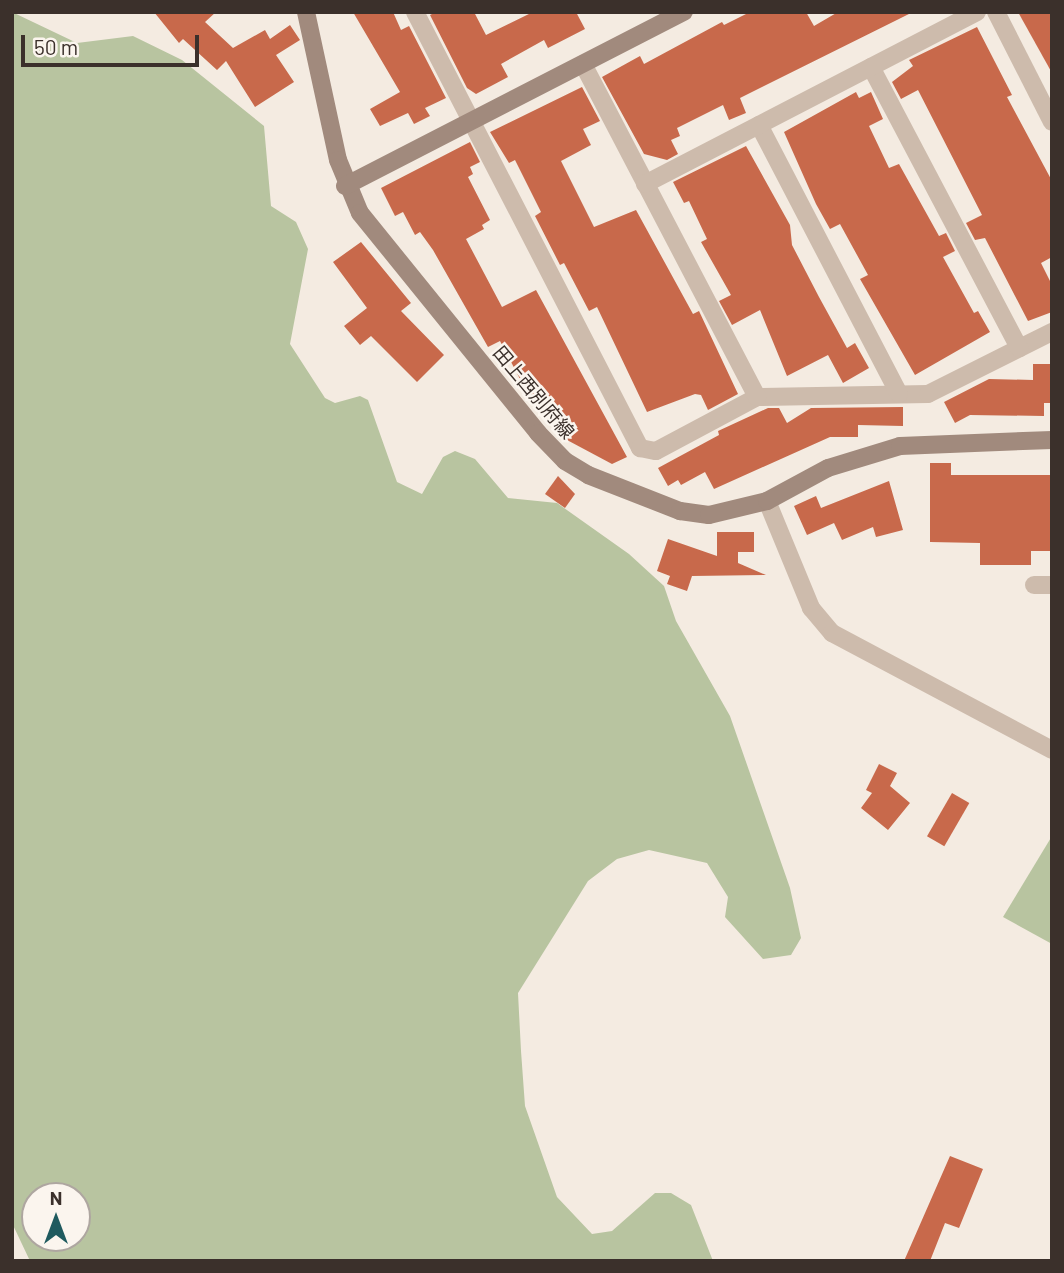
<!DOCTYPE html>
<meta charset="utf-8">
<style>
body{margin:0}
#map{position:relative;width:1064px;height:1273px;overflow:hidden;background:#f4ebe1;font-family:Barlow,"Noto Sans JP",sans-serif}
div>[style]{position:absolute}
[style*='--x']{left:calc(var(--x)*1px);top:calc(var(--y)*1px);width:calc(var(--w)*1px);rotate:calc(var(--a)*1deg)}
.green>*{inset:0;background:#b8c4a0}
.building>*{inset:0;background:#c8694b;transform-origin:0 0}
.street>*{height:18px;margin:-9px;padding:0 9px;transform-origin:9px;border-radius:9px;background:#cdbbac}
.secondary>*{height:18px;margin:-9px;padding:0 9px;transform-origin:9px;border-radius:9px;background:#a18a7d}
span{translate:-50% -50%;white-space:nowrap;text-align:center;line-height:1.15;-webkit-text-stroke:5px #fbf5ee;paint-order:stroke}
.street-label{font-size:19px;color:#3b302b}
.frame{position:absolute;inset:0;border:14px solid #3b302b;pointer-events:none}
.north{position:absolute;left:21px;top:1182px;width:70px;height:70px;box-sizing:border-box;background:#fbf5ee;border:2px solid #aea6a0;border-radius:50%;rotate:0deg;font-size:19px;font-weight:700;line-height:28px;text-align:center;color:#3b302b}
.north::after{content:'';display:block;margin:auto;width:24px;height:32px;background:#1f5a5e;clip-path:polygon(50% 0,100% 100%,50% 72%,0 100%)}
.scale{position:absolute;left:21px;top:35px;width:178px;height:32px;box-sizing:border-box;border:4px solid #3b302b;border-top:0;padding-left:9px;font-size:21px;line-height:24px;white-space:nowrap;color:#3b302b;-webkit-text-stroke:5px #fbf5ee;paint-order:stroke}
</style>
<div id="map">
<div class="green">
<div style="clip-path:polygon(evenodd,12px 12px,77px 43px,133px 36px,182px 60px,264px 126px,271px 206px,296px 222px,308px 249px,290px 344px,325px 398px,335px 403px,360px 396px,368px 400px,397px 482px,422px 494px,443px 457px,455px 451px,475px 459px,508px 498px,557px 503px,629px 554px,664px 586px,676px 621px,730px 716px,790px 888px,801px 938px,791px 955px,763px 959px,725px 917px,728px 897px,707px 863px,649px 850px,617px 859px,588px 881px,518px 993px,521px 1051px,525px 1106px,557px 1197px,592px 1234px,612px 1231px,655px 1193px,671px 1193px,691px 1205px,713px 1261px,30px 1261px,12px 1223px,12px 12px,35px 1196px,77px 1196px,77px 1238px,35px 1238px,35px 1196px)"></div>
<div style="clip-path:polygon(1052px 836px,1052px 944px,1003px 917px)"></div>
</div>
<div class="building">
<div style="clip-path:polygon(154px 12px,216px 12px,205px 22px,233px 48px,265px 30px,270px 39px,290px 25px,300px 40px,276px 55px,294px 82px,255px 107px,226px 61px,217px 70px,183px 39px,179px 43px)"></div>
<div style="clip-path:polygon(353px 12px,393px 12px,401px 30px,409px 26px,446px 98px,425px 108px,430px 116px,414px 124px,408px 113px,380px 126px,370px 109px,400px 92px)"></div>
<div style="clip-path:polygon(436px 12px,474px 12px,486px 35px,533px 12px,576px 12px,585px 29px,548px 48px,544px 40px,501px 64px,508px 77px,476px 94px,467px 88px,430px 15px)"></div>
<div style="clip-path:polygon(750px 12px,806px 12px,814px 26px,838px 12px,913px 12px,740px 98px,746px 113px,729px 120px,723px 105px,677px 128px,680px 136px,671px 140px,678px 154px,667px 160px,644px 154px,602px 77px,640px 56px,644px 64px,722px 22px,724px 25px)"></div>
<div style="clip-path:polygon(1018px 12px,1052px 12px,1052px 73px)"></div>
<div style="clip-path:polygon(977px 27px,1012px 95px,1007px 97px,1052px 181px,1052px 257px,1041px 263px,1052px 285px,1052px 312px,1028px 321px,985px 238px,975px 240px,966px 223px,982px 215px,918px 90px,901px 99px,892px 82px,913px 66px,909px 60px)"></div>
<div style="clip-path:polygon(582px 87px,600px 121px,583px 129px,591px 145px,561px 161px,594px 227px,636px 210px,693px 314px,699px 311px,738px 394px,708px 410px,701px 395px,695px 394px,647px 412px,597px 307px,589px 311px,564px 263px,560px 265px,535px 216px,541px 212px,515px 160px,509px 163px,490px 132px)"></div>
<div style="clip-path:polygon(856px 92px,859px 98px,871px 92px,883px 119px,869px 126px,889px 168px,899px 164px,939px 236px,946px 233px,955px 251px,943px 257px,974px 313px,978px 311px,990px 332px,915px 375px,860px 279px,868px 275px,840px 224px,830px 229px,816px 204px,784px 132px)"></div>
<div style="clip-path:polygon(470px 142px,480px 162px,470px 167px,473px 174px,468px 177px,490px 220px,482px 225px,484px 229px,466px 239px,502px 307px,536px 290px,627px 457px,612px 464px,567px 440px,541px 390px,529px 396px,500px 341px,488px 347px,433px 250px,420px 232px,415px 235px,403px 212px,395px 216px,381px 188px)"></div>
<div style="clip-path:polygon(746px 146px,790px 225px,792px 245px,819px 297px,847px 348px,855px 343px,869px 368px,843px 383px,828px 355px,787px 376px,760px 310px,732px 325px,719px 301px,731px 295px,701px 242px,707px 239px,689px 201px,684px 203px,673px 182px)"></div>
<div style="clip-path:polygon(361px 242px,411px 303px,401px 311px,444px 355px,417px 382px,371px 336px,360px 345px,344px 326px,367px 308px,333px 262px)"></div>
<div style="clip-path:polygon(1033px 364px,1052px 364px,1052px 403px,1044px 403px,1044px 416px,970px 415px,955px 423px,944px 402px,989px 379px,1033px 380px)"></div>
<div style="clip-path:polygon(903px 407px,903px 426px,858px 425px,858px 437px,830px 437px,714px 489px,705px 472px,681px 485px,678px 480px,668px 486px,658px 468px,719px 435px,718px 431px,768px 408px,779px 408px,787px 423px,811px 408px)"></div>
<div style="clip-path:polygon(930px 463px,951px 463px,951px 475px,1052px 475px,1052px 551px,1031px 551px,1031px 565px,980px 565px,980px 543px,930px 542px)"></div>
<div style="clip-path:polygon(558px 476px,575px 494px,565px 508px,545px 494px)"></div>
<div style="clip-path:polygon(889px 481px,903px 530px,876px 537px,873px 527px,842px 540px,834px 523px,807px 535px,794px 506px,816px 496px,821px 508px)"></div>
<div style="clip-path:polygon(717px 532px,754px 532px,754px 552px,738px 552px,738px 563px,766px 575px,692px 576px,687px 591px,667px 584px,670px 576px,657px 571px,668px 539px,717px 556px)"></div>
<div style="clip-path:polygon(879px 764px,897px 773px,890px 786px,910px 803px,888px 830px,861px 808px,872px 793px,866px 790px)"></div>
<div style="left:952px;top:793px;width:20px;height:50px;rotate:30deg"></div>
<div style="clip-path:polygon(950px 1156px,983px 1169px,959px 1228px,945px 1223px,930px 1261px,904px 1261px)"></div>
</div>
<div class="street">
<div style="--x:415;--y:12;--w:491;--a:62.7"></div>
<div style="--x:640;--y:448;--w:16;--a:11"></div>
<div style="--x:656;--y:451;--w:115;--a:-28.1"></div>
<div style="--x:757;--y:397;--w:171;--a:-1"></div>
<div style="--x:928;--y:394;--w:139;--a:-26.6"></div>
<div style="--x:996;--y:12;--w:123;--a:63"></div>
<div style="--x:583;--y:64;--w:376;--a:62.4"></div>
<div style="--x:871;--y:67;--w:318;--a:62.2"></div>
<div style="--x:759;--y:125;--w:303;--a:62.5"></div>
<div style="--x:645;--y:184;--w:374;--a:-27.4"></div>
<div style="--x:767;--y:501;--w:116;--a:67.6"></div>
<div style="--x:811;--y:608;--w:33;--a:50"></div>
<div style="--x:832;--y:633;--w:249;--a:28"></div>
<div style="--x:1034;--y:585;--w:18;--a:0"></div>
</div>
<div class="secondary">
<div style="--x:306;--y:12;--w:151;--a:77.8"></div>
<div style="--x:338;--y:160;--w:57;--a:67.5"></div>
<div style="--x:360;--y:213;--w:283;--a:51"></div>
<div style="--x:538;--y:433;--w:39;--a:46"></div>
<div style="--x:565;--y:461;--w:27;--a:31"></div>
<div style="--x:588;--y:475;--w:99;--a:21.4"></div>
<div style="--x:680;--y:511;--w:29;--a:8"></div>
<div style="--x:709;--y:515;--w:60;--a:-13.6"></div>
<div style="--x:767;--y:501;--w:69;--a:-28.4"></div>
<div style="--x:828;--y:468;--w:75;--a:-17"></div>
<div style="--x:900;--y:446;--w:152;--a:-2.3"></div>
<div style="--x:345;--y:186;--w:381;--a:-27.2"></div>
</div>
<div class="street-label">
<span style="left:534px;top:392px;rotate:50deg">田上西別府線</span>
</div>
<div class="frame"></div>
<div class="north">N</div>
<div class="scale">50 m</div>
</div>
